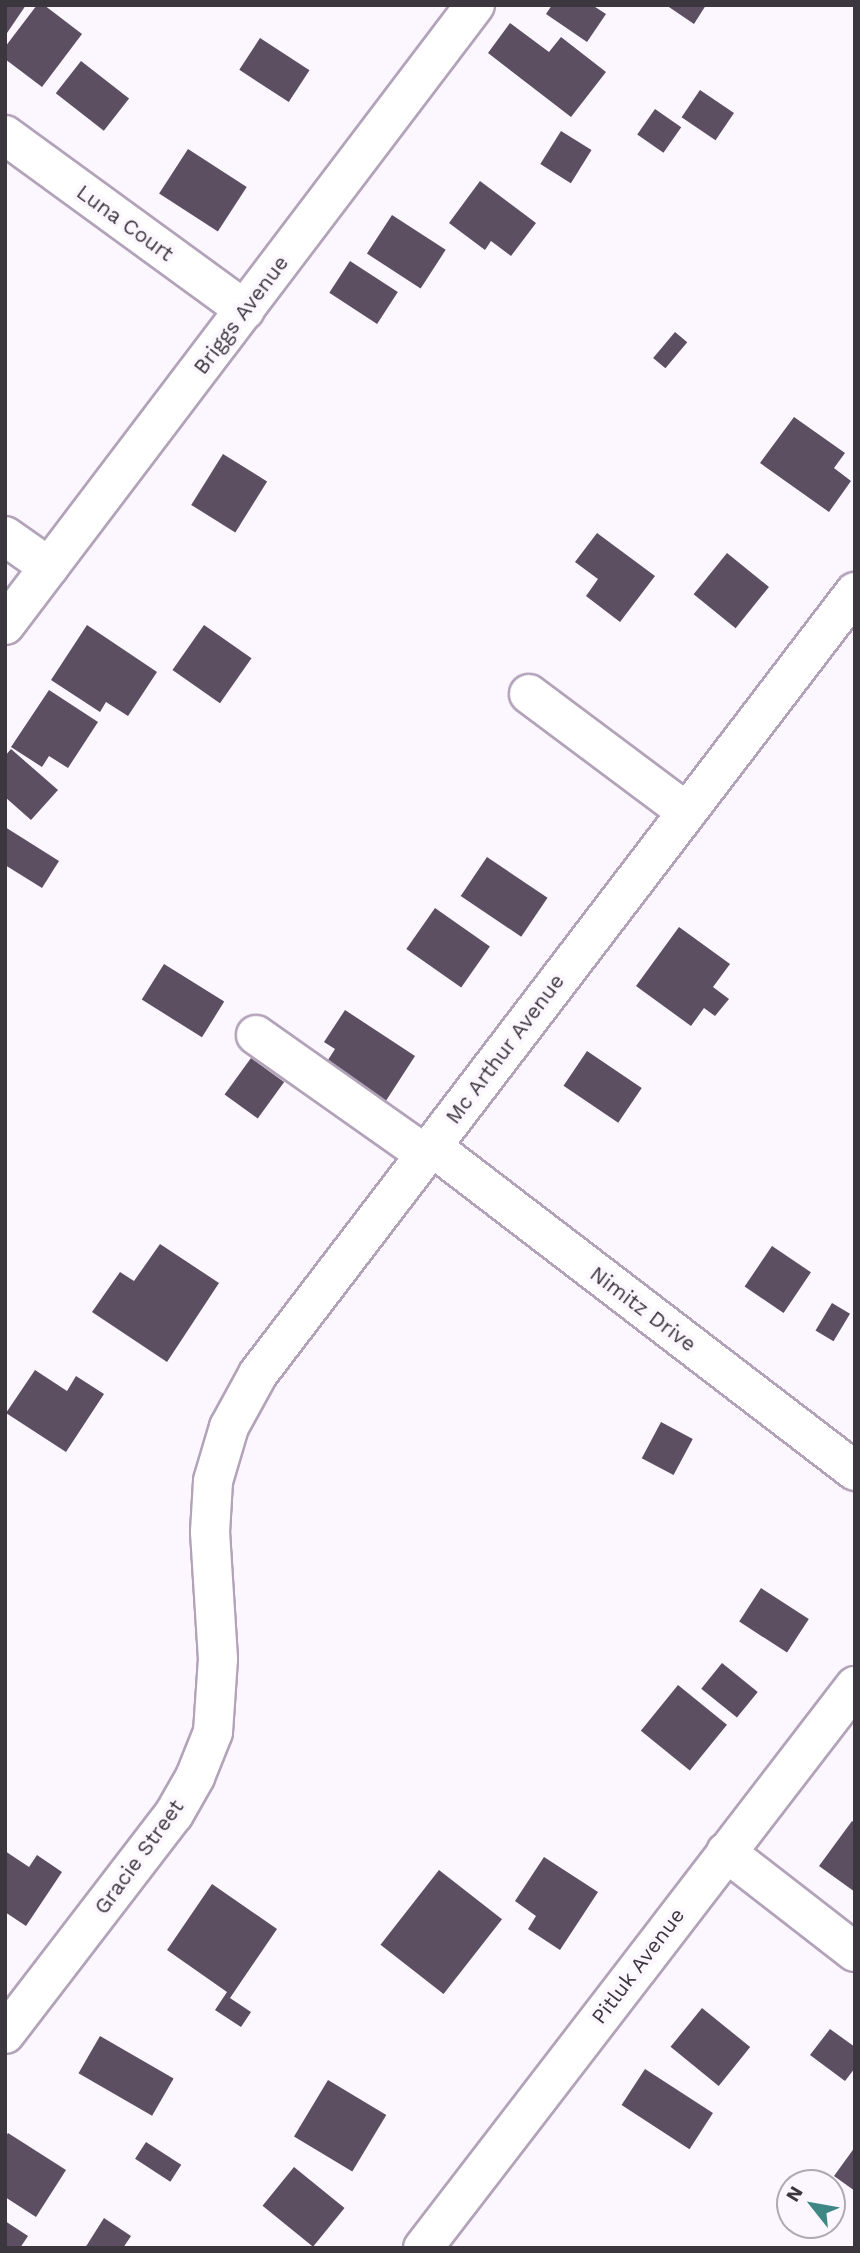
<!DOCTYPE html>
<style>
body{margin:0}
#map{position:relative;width:860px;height:2253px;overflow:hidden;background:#fcf6ff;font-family:"Work Sans",sans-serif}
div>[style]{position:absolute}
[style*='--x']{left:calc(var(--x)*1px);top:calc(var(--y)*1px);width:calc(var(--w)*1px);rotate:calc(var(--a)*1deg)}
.building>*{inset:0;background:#5c4f62;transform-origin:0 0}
.roads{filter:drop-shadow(2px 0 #b2a3b9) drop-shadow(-2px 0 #b2a3b9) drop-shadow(0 2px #b2a3b9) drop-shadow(0 -2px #b2a3b9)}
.minor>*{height:38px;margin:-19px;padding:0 19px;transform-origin:19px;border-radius:19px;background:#fff}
span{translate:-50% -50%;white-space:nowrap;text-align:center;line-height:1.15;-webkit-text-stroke:7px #fcf6ff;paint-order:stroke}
.street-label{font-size:21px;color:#3c363f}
.frame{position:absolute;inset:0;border:7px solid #3c363f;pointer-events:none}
.north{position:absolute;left:776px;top:2169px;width:70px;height:70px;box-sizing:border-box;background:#fcf6ff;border:2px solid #afa9b2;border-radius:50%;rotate:301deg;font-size:19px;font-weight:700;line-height:28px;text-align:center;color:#3c363f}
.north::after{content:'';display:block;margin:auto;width:24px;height:32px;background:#3f8785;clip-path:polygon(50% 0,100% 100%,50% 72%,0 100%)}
</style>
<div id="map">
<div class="building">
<div style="clip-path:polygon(5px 5px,26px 5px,5px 36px)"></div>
<div style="clip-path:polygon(37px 5px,44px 5px,82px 34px,42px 87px,5px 59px,5px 47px)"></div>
<div style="clip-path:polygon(552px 5px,592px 5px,606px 14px,587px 42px,546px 14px)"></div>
<div style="clip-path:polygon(666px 5px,706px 5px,694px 24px)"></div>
<div style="clip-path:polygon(510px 23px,549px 52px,561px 37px,606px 72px,571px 117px,488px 53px)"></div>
<div style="left:260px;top:38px;width:59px;height:38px;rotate:33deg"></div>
<div style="left:81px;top:61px;width:61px;height:41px;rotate:38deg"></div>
<div style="left:700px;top:90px;width:41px;height:33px;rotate:34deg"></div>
<div style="left:655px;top:109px;width:32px;height:31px;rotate:35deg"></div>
<div style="left:561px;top:131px;width:36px;height:39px;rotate:32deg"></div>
<div style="left:188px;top:149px;width:70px;height:53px;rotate:33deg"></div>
<div style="clip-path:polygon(480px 181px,536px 223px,511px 256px,491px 241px,485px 250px,449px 223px)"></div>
<div style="left:392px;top:215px;width:64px;height:46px;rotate:33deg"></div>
<div style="left:350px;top:261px;width:57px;height:38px;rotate:33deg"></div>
<div style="left:675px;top:332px;width:16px;height:34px;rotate:40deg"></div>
<div style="clip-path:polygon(794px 417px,845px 453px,834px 468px,851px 481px,829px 512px,760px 463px)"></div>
<div style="left:223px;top:454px;width:52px;height:60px;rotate:32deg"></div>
<div style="clip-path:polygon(597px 533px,655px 576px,620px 622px,586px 596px,598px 579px,575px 562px)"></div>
<div style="left:727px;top:553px;width:54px;height:53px;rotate:39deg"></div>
<div style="clip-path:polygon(87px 625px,157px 672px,128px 716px,106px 702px,100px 712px,51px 680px)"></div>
<div style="left:204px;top:625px;width:58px;height:55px;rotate:35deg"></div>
<div style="clip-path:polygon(49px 690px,98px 722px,68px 768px,49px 756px,42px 767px,11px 747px)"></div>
<div style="clip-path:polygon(11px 749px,58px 790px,31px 820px,5px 797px,5px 756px)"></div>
<div style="clip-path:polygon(5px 827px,59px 861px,42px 888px,5px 865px)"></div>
<div style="left:487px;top:857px;width:73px;height:47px;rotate:34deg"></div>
<div style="left:435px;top:908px;width:67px;height:50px;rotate:35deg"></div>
<div style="clip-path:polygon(679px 927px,730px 964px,713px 987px,729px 999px,715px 1016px,704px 1008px,691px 1026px,636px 986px)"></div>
<div style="left:164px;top:964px;width:71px;height:42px;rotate:32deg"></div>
<div style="clip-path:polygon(345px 1010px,415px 1056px,380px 1110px,321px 1071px,335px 1049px,324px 1042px)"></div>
<div style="left:587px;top:1051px;width:66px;height:42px;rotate:34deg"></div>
<div style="left:251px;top:1058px;width:41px;height:45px;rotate:36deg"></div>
<div style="clip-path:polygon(160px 1244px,219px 1283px,167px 1362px,92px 1312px,120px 1272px,134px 1281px)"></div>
<div style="left:772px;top:1246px;width:47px;height:49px;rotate:34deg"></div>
<div style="left:832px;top:1303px;width:21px;height:32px;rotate:31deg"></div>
<div style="clip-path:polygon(35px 1370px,67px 1391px,76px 1376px,104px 1394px,66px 1452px,6px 1413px)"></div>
<div style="left:661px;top:1422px;width:36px;height:41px;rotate:28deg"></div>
<div style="left:761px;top:1588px;width:57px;height:40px;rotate:33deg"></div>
<div style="left:722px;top:1663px;width:46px;height:33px;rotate:39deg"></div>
<div style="left:678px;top:1685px;width:63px;height:59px;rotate:39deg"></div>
<div style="clip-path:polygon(852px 1821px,855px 1823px,855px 1892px,819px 1866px)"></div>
<div style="clip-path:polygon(5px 1851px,29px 1867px,37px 1855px,62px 1872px,26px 1926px,5px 1912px)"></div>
<div style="clip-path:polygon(544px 1857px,598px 1892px,560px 1950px,528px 1929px,536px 1916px,515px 1901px)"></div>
<div style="left:439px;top:1870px;width:80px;height:95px;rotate:38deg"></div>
<div style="clip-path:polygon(212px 1884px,277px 1929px,230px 1998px,251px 2012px,241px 2027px,215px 2010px,227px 1992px,167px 1950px)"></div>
<div style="left:702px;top:2008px;width:62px;height:50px;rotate:39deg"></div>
<div style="clip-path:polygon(830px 2029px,855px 2047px,855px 2068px,845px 2081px,810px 2055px)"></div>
<div style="left:100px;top:2036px;width:85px;height:43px;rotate:30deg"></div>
<div style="left:645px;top:2069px;width:81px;height:43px;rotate:33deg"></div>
<div style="left:328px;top:2080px;width:68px;height:66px;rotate:31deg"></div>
<div style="clip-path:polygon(8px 2133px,66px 2170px,36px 2217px,5px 2197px,5px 2138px)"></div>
<div style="left:146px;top:2142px;width:42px;height:20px;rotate:33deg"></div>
<div style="clip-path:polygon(855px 2147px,855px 2191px,834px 2176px)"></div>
<div style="left:294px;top:2167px;width:65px;height:50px;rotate:39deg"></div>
<div style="clip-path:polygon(104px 2218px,131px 2236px,123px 2248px,85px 2248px)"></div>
<div style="clip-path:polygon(5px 2221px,28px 2236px,20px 2248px,5px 2248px)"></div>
</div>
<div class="roads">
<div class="minor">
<div style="--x:5;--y:135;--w:297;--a:36.1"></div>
<div style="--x:5;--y:536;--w:54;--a:35.2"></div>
<div style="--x:5;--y:625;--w:778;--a:-52.84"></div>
<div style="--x:529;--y:694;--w:197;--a:36.8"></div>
<div style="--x:256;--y:1035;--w:207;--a:35.2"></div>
<div style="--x:431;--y:1146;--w:534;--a:37.47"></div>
<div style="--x:726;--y:1852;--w:163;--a:37.8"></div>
<div style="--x:5;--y:2034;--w:277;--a:-52.5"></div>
<div style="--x:174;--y:1814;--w:43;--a:-60.4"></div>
<div style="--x:195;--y:1777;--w:48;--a:-68.2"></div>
<div style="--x:213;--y:1732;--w:73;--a:-86.1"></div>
<div style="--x:218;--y:1659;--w:127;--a:-93.6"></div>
<div style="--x:210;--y:1532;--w:51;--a:-86.6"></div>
<div style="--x:213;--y:1481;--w:56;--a:-73.5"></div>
<div style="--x:229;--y:1427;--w:60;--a:-61.3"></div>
<div style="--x:258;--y:1374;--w:984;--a:-52.64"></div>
<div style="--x:423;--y:2248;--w:709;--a:-52.45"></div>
</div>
</div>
<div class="street-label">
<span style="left:125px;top:223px;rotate:36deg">Luna Court</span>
<span style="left:241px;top:315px;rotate:-53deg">Briggs Avenue</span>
<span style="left:505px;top:1049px;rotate:-53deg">Mc Arthur Avenue</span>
<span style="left:643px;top:1309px;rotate:37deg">Nimitz Drive</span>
<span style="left:139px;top:1857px;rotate:-54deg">Gracie Street</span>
<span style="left:638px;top:1966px;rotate:-53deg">Pitluk Avenue</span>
</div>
<div class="frame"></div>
<div class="north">N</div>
</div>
